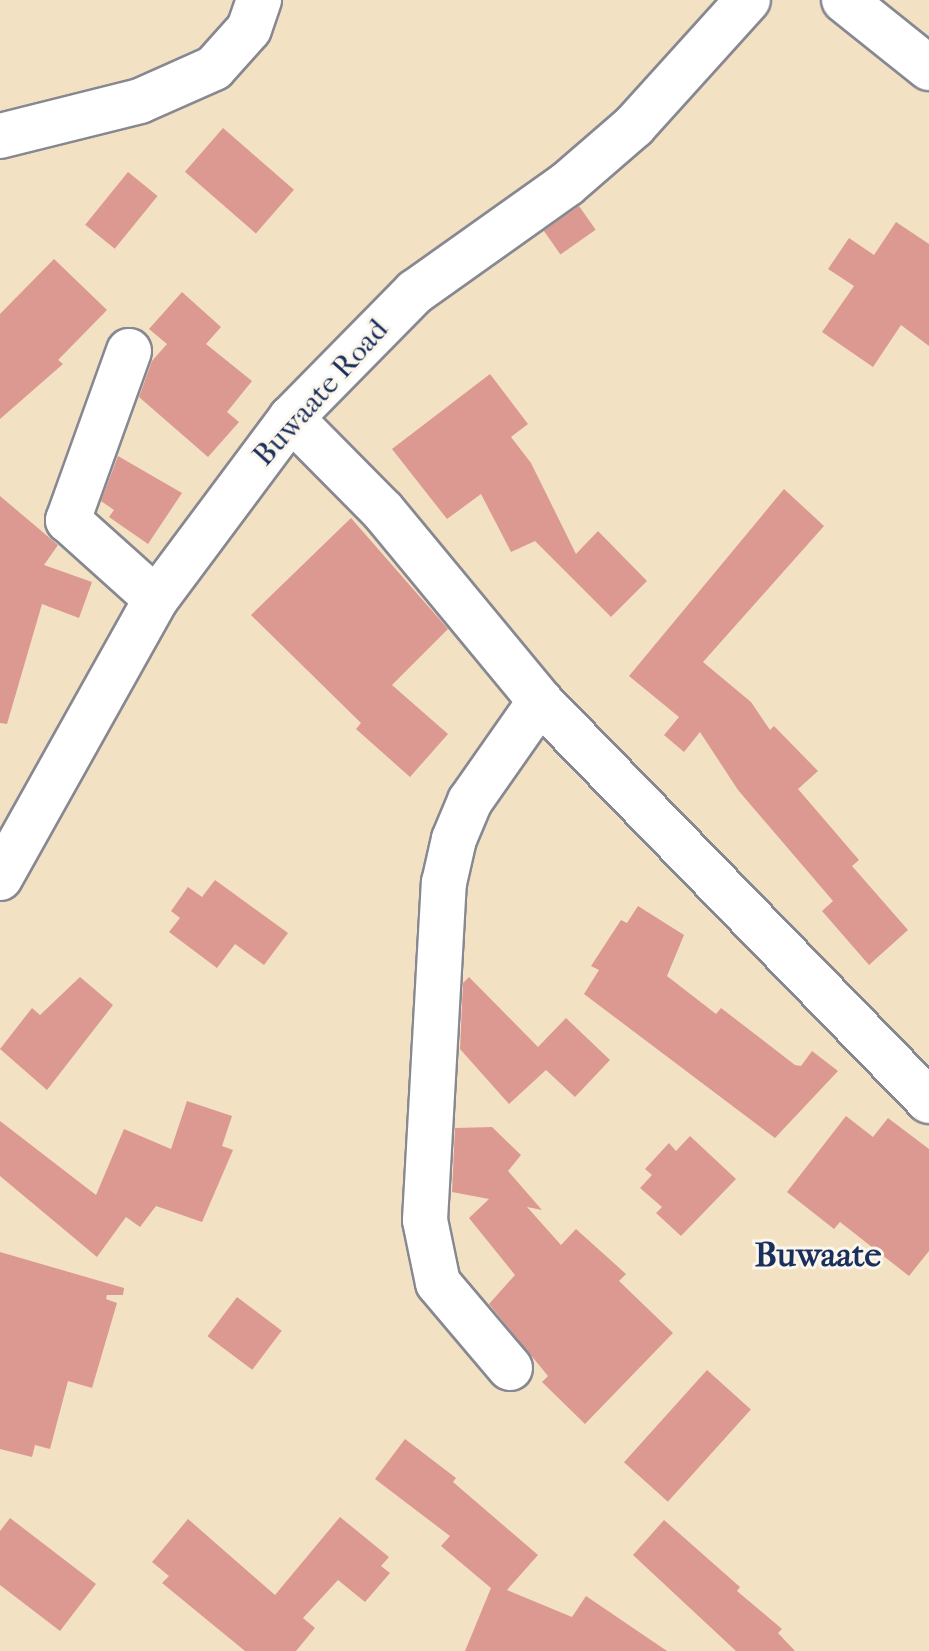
<!DOCTYPE html>
<style>
body{margin:0}
#map{position:relative;width:929px;height:1651px;overflow:hidden;background:#f3e1c4;font-family:"IM FELL French Canon",serif}
div>[style]{position:absolute}
[style*='--x']{left:calc(var(--x)*1px);top:calc(var(--y)*1px);width:calc(var(--w)*1px);rotate:calc(var(--a)*1deg)}
.building>*{inset:0;background:#dc9991;transform-origin:0 0}
.roads{filter:drop-shadow(2px 0 #878891) drop-shadow(-2px 0 #878891) drop-shadow(0 2px #878891) drop-shadow(0 -2px #878891)}
.minor>*{height:44px;margin:-22px;padding:0 22px;transform-origin:22px;border-radius:22px;background:#fff}
span{translate:-50% -50%;white-space:nowrap;text-align:center;line-height:1.15;-webkit-text-stroke:6px #fbf7ec;paint-order:stroke}
.street-label{font-size:30px;color:#1b2f5e}
.quarter-label{font-size:34px;color:#1b2f5e;font-weight:700}
</style>
<div id="map">
<div class="building">
<div style="left:223px;top:128px;width:94px;height:58px;rotate:41deg"></div>
<div style="left:128px;top:172px;width:38px;height:68px;rotate:39deg"></div>
<div style="left:579px;top:206px;width:29px;height:43px;rotate:55deg"></div>
<div style="clip-path:polygon(896px 222px,929px 244px,929px 346px,901px 325px,873px 367px,822px 332px,854px 286px,828px 269px,849px 238px,874px 255px)"></div>
<div style="clip-path:polygon(54px 259px,107px 310px,58px 360px,63px 364px,0 419px,0 314px)"></div>
<div style="clip-path:polygon(182px 292px,221px 327px,206px 344px,252px 381px,227px 412px,239px 422px,208px 457px,139px 397px,152px 361px,167px 344px,149px 329px)"></div>
<div style="clip-path:polygon(490px 374px,528px 424px,511px 437px,531px 463px,576px 554px,598px 531px,647px 581px,611px 617px,535px 541px,511px 552px,481px 494px,447px 519px,392px 449px)"></div>
<div style="clip-path:polygon(118px 456px,182px 493px,148px 544px,109px 517px,114px 510px,101px 501px)"></div>
<div style="clip-path:polygon(784px 489px,824px 526px,703px 662px,751px 702px,770px 730px,774px 726px,818px 771px,798px 789px,859px 860px,852px 866px,908px 930px,869px 965px,822px 911px,833px 901px,738px 790px,700px 732px,684px 752px,664px 735px,679px 717px,629px 676px)"></div>
<div style="clip-path:polygon(0 496px,58px 545px,44px 565px,92px 582px,79px 618px,42px 604px,7px 724px,0 723px)"></div>
<div style="clip-path:polygon(351px 518px,448px 629px,392px 685px,448px 734px,410px 777px,356px 729px,361px 723px,251px 615px)"></div>
<div style="clip-path:polygon(215px 880px,288px 933px,264px 965px,235px 944px,217px 968px,169px 932px,180px 918px,171px 911px,188px 887px,202px 897px)"></div>
<div style="clip-path:polygon(638px 906px,684px 935px,667px 976px,716px 1014px,721px 1008px,795px 1065px,801px 1066px,812px 1051px,838px 1071px,775px 1138px,584px 994px,599px 970px,591px 966px,621px 920px,627px 923px)"></div>
<div style="clip-path:polygon(80px 977px,113px 1005px,47px 1090px,0 1049px,32px 1008px,40px 1015px)"></div>
<div style="clip-path:polygon(469px 977px,538px 1047px,566px 1018px,610px 1060px,575px 1097px,546px 1070px,509px 1104px,460px 1049px,463px 983px)"></div>
<div style="clip-path:polygon(187px 1101px,232px 1116px,222px 1146px,233px 1150px,202px 1222px,156px 1206px,140px 1227px,126px 1217px,97px 1257px,0 1176px,0 1121px,96px 1195px,124px 1129px,171px 1149px)"></div>
<div style="clip-path:polygon(846px 1116px,873px 1137px,888px 1118px,929px 1149px,929px 1251px,909px 1276px,840px 1222px,834px 1229px,787px 1192px)"></div>
<div style="clip-path:polygon(492px 1127px,521px 1155px,508px 1171px,542px 1210px,527px 1207px,561px 1245px,576px 1229px,626px 1274px,619px 1281px,673px 1333px,585px 1424px,542px 1382px,548px 1376px,489px 1304px,515px 1275px,469px 1218px,489px 1199px,452px 1192px,455px 1128px)"></div>
<div style="clip-path:polygon(690px 1136px,736px 1179px,681px 1236px,656px 1213px,662px 1207px,640px 1188px,652px 1175px,645px 1169px,669px 1143px,676px 1151px)"></div>
<div style="clip-path:polygon(0 1252px,124px 1288px,123px 1295px,107px 1295px,106px 1299px,117px 1303px,92px 1388px,68px 1381px,50px 1449px,35px 1445px,32px 1457px,0 1449px)"></div>
<div style="left:237px;top:1297px;width:56px;height:49px;rotate:37deg"></div>
<div style="left:707px;top:1370px;width:59px;height:124px;rotate:42deg"></div>
<div style="clip-path:polygon(405px 1439px,456px 1478px,453px 1482px,538px 1555px,507px 1590px,572px 1617px,586px 1596px,667px 1651px,465px 1651px,491px 1588px,441px 1546px,450px 1536px,375px 1479px)"></div>
<div style="clip-path:polygon(340px 1517px,389px 1557px,381px 1566px,390px 1573px,365px 1602px,338px 1580px,303px 1618px,315px 1628px,296px 1651px,245px 1651px,162px 1583px,169px 1576px,152px 1562px,188px 1519px,275px 1595px)"></div>
<div style="clip-path:polygon(10px 1518px,96px 1584px,60px 1631px,0 1585px,0 1531px)"></div>
<div style="clip-path:polygon(664px 1520px,740px 1587px,737px 1591px,782px 1629px,778px 1633px,795px 1651px,736px 1651px,633px 1555px)"></div>
</div>
<div class="roads">
<div class="minor">
<div style="--x:844;--y:0;--w:109;--a:38.7"></div>
<div style="--x:0;--y:136;--w:144;--a:-14"></div>
<div style="--x:140;--y:101;--w:81;--a:-24"></div>
<div style="--x:214;--y:68;--w:52;--a:-48.1"></div>
<div style="--x:249;--y:29;--w:31;--a:-71"></div>
<div style="--x:129;--y:351;--w:180;--a:109.8"></div>
<div style="--x:68;--y:520;--w:118;--a:41.9"></div>
<div style="--x:291;--y:418;--w:131;--a:45.3"></div>
<div style="--x:383;--y:511;--w:246;--a:50.4"></div>
<div style="--x:540;--y:701;--w:558;--a:45.8"></div>
<div style="--x:0;--y:878;--w:320;--a:-60.8"></div>
<div style="--x:156;--y:599;--w:226;--a:-53.3"></div>
<div style="--x:291;--y:418;--w:177;--a:-45.5"></div>
<div style="--x:415;--y:292;--w:186;--a:-35.4"></div>
<div style="--x:567;--y:184;--w:89;--a:-40.9"></div>
<div style="--x:634;--y:126;--w:170;--a:-47.9"></div>
<div style="--x:510;--y:1368;--w:111;--a:-130.3"></div>
<div style="--x:438;--y:1283;--w:64;--a:-101.7"></div>
<div style="--x:425;--y:1220;--w:338;--a:-86.8"></div>
<div style="--x:444;--y:883;--w:45;--a:-77.2"></div>
<div style="--x:454;--y:839;--w:41;--a:-67.2"></div>
<div style="--x:470;--y:801;--w:122;--a:-55"></div>
</div>
</div>
<div class="street-label">
<span style="left:321px;top:393px;rotate:-48deg">Buwaate Road</span>
</div>
<div class="quarter-label">
<span style="left:818px;top:1256px">Buwaate</span>
</div>
</div>
